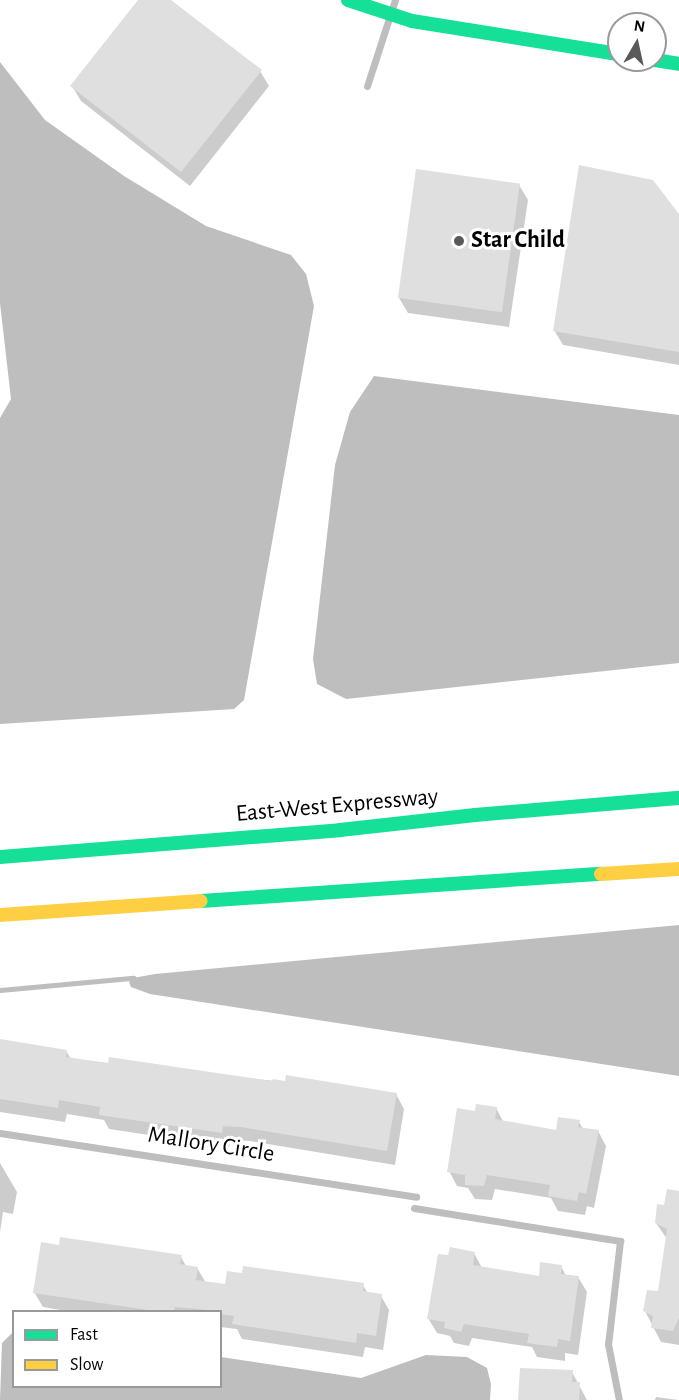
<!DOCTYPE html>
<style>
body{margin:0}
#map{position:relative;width:679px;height:1400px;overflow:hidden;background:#fff;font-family:"Alegreya Sans",sans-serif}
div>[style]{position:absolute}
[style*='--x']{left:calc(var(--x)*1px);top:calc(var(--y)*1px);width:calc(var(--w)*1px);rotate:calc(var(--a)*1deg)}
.water>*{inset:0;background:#bebebe}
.shadow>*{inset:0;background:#0003}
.stream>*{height:5px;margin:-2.5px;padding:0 2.5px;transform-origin:2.5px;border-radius:2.5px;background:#bebebe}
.building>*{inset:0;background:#dfdfdf;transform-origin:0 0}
.lane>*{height:7px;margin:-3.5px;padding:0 3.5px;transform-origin:3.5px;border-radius:3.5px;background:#bebebe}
.fast>*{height:14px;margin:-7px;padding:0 7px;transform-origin:7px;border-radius:7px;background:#16e098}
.slow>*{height:14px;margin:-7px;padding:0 7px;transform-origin:7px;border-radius:7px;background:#ffcf43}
.dots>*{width:16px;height:16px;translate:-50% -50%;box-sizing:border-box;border:3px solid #fff;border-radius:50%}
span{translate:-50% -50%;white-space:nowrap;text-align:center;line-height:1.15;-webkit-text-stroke:6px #fff;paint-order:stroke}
.poi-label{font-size:24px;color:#000;font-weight:700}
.left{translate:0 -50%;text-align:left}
.street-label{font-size:24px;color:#000}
.legend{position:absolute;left:12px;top:1310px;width:210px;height:78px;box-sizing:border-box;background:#fff;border:2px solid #999;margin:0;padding:8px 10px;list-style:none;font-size:18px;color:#000}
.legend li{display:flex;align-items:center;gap:12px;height:30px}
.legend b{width:30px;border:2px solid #999}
.north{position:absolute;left:607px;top:12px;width:60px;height:60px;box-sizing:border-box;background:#fff;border:2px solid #999;border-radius:50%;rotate:9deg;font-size:16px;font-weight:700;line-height:24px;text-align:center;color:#000}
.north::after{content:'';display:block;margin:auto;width:21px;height:27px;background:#595959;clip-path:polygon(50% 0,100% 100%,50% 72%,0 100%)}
</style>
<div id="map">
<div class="water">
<div style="clip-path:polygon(0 62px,45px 120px,124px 176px,206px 226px,291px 255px,306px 274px,314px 306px,244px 700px,234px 709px,0 724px,0 418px,11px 399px,0 303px)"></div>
<div style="clip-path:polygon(374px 376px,679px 415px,679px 663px,346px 699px,317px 684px,313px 659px,335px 465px,350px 412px)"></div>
<div style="clip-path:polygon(679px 925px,679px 1076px,150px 994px,131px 987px,129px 982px,133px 978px,155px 974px)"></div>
<div style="clip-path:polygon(13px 1332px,14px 1386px,220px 1386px,221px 1357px,361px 1378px,426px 1355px,467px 1357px,487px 1368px,491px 1384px,490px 1400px,0 1400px,2px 1343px)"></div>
</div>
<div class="shadow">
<div style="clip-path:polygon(140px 0,169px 0,260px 71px,269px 86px,190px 186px,81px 101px,72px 86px)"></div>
<div style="clip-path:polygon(519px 185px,528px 200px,509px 327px,408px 313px,399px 298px)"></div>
<div style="clip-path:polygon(679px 216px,679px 365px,563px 345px,554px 330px)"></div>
<div style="clip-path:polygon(0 1041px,66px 1051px,71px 1059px,396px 1094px,404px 1109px,395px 1165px,250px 1141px,231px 1140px,229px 1147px,109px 1129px,104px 1120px,67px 1114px,65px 1122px,0 1112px)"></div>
<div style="clip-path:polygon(496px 1108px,504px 1123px,557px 1132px,579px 1122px,583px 1129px,598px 1131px,606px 1146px,594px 1208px,587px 1206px,585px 1215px,558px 1211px,551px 1198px,495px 1189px,492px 1200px,475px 1199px,468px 1188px,457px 1186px,449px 1171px,476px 1113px)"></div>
<div style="clip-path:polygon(0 1163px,17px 1192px,13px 1214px,3px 1212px,0 1232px)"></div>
<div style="clip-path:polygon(679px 1192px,679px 1345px,661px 1342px,645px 1311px,659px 1293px,667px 1239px,656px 1223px)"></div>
<div style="clip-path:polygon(474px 1253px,482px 1268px,540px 1278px,561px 1266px,566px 1276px,578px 1277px,587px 1292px,578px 1355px,565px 1353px,565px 1361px,537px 1357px,532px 1347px,472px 1338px,469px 1346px,454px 1343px,450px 1336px,437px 1333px,428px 1318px)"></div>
<div style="clip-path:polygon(181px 1257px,186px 1266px,197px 1268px,206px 1283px,226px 1286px,363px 1285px,368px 1294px,381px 1296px,389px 1310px,383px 1350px,365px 1347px,363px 1357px,242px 1339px,237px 1329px,220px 1327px,220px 1312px,72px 1312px,43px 1307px,34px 1292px)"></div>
<div style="clip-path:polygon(572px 1372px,587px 1400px,520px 1400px)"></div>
<div style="clip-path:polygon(656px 1397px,678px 1400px,655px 1400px)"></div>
</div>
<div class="stream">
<div style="--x:0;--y:990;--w:134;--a:-5.2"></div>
</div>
<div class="building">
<div style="clip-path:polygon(138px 0,171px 0,262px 70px,181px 172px,70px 86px)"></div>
<div style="clip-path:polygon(579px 165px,653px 180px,679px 214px,679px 352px,553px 331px)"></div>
<div style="left:416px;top:169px;width:105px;height:130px;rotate:8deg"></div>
<div style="clip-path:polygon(0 1039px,67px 1050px,66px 1057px,108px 1063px,109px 1057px,272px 1081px,273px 1079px,285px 1081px,286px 1075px,397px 1093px,387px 1151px,241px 1127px,223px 1126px,222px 1133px,99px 1115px,100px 1107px,59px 1100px,58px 1108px,0 1099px)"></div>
<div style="clip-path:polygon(476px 1104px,497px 1107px,495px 1119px,556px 1130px,558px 1117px,580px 1120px,578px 1127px,599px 1130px,586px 1194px,579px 1192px,577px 1201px,548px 1196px,550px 1185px,487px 1175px,484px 1186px,465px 1185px,465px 1175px,447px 1172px,457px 1108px,475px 1111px)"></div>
<div style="clip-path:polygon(667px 1189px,679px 1191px,679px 1318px,673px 1331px,651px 1328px,653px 1316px,643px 1311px,647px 1290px,658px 1291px,667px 1229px,655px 1223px,657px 1204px,664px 1205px)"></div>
<div style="clip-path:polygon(60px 1237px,182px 1255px,180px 1264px,198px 1267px,196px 1280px,225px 1284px,227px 1271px,242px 1273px,243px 1266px,364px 1283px,363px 1291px,382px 1294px,376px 1336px,357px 1333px,356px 1343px,232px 1324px,234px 1316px,220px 1314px,220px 1311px,175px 1307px,174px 1311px,155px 1311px,33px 1293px,41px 1242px,59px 1245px)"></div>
<div style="clip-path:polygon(450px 1247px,475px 1252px,473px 1265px,539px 1276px,540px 1262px,562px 1265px,561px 1274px,579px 1276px,570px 1341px,558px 1339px,557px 1347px,527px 1343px,529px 1334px,464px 1324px,461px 1332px,444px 1328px,445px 1322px,427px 1319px,438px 1254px,448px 1255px)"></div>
<div style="clip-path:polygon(520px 1368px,573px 1370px,572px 1382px,580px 1382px,579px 1400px,518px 1400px)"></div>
</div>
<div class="lane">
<div style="--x:367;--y:86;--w:90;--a:-72"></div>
<div style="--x:0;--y:1133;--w:421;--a:8.7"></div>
<div style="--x:414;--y:1208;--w:209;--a:9.1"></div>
<div style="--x:620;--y:1241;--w:104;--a:96.6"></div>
<div style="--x:608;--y:1344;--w:57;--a:78.9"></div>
</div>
<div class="fast">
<div style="--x:348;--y:0;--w:67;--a:18.2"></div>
<div style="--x:412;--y:21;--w:210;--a:9.1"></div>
<div style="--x:655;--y:60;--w:24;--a:9"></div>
<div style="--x:0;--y:857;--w:341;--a:-4.5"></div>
<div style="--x:340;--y:830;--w:136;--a:-6.3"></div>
<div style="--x:475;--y:815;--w:205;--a:-4.8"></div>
<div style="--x:201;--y:901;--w:401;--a:-3.9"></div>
</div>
<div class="slow">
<div style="--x:601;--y:874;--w:78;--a:-3.7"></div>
<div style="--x:0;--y:915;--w:201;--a:-4"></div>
</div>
<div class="dots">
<div style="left:459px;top:241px;background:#595959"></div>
</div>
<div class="poi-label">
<span class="left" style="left:471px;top:241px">Star Child</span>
</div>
<div class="street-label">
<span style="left:337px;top:806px;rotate:-5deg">East-West Expressway</span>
<span style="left:211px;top:1145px;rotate:9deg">Mallory Circle</span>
</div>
<ul class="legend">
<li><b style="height:8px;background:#16e098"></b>Fast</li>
<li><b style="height:8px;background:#ffcf43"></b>Slow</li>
</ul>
<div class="north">N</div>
</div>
